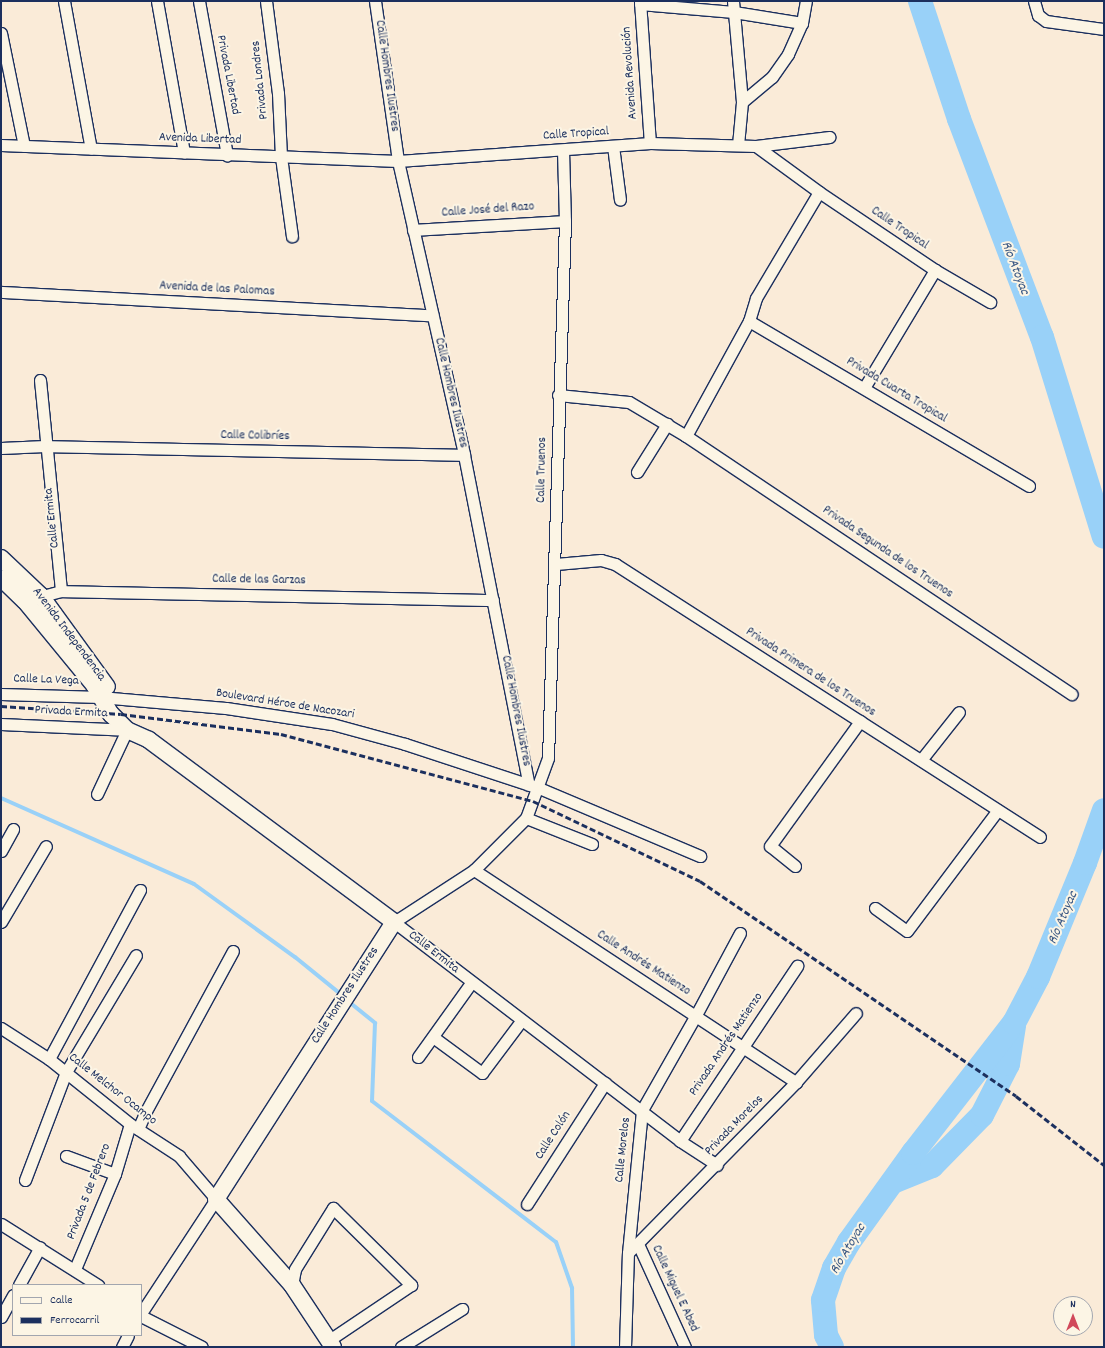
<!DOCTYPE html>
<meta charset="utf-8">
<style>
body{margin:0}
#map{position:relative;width:1105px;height:1348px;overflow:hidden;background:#faebd8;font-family:Dekko,sans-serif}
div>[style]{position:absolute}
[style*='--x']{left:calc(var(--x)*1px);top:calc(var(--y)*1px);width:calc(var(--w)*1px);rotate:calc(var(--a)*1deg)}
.stream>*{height:4px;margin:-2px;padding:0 2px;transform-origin:2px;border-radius:2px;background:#99d1f8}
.river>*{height:24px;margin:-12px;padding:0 12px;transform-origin:12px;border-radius:12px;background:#99d1f8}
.roads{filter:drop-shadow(1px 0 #1b2f5e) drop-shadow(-1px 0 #1b2f5e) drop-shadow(0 1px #1b2f5e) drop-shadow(0 -1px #1b2f5e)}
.street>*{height:11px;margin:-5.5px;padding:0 5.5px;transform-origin:5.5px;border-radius:5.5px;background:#fcf5e5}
.secondary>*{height:16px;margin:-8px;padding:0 8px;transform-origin:8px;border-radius:8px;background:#fcf5e5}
.rail>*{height:3px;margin-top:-1.5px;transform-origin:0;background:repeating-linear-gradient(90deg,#1b2f5e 0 6px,transparent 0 9px)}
span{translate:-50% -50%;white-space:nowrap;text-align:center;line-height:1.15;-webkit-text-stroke:4px #fcf5e5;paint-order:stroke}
.street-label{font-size:13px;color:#1b2f5e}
.water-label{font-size:14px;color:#3a5884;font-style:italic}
.frame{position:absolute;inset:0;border:2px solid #1b2f5e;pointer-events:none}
.legend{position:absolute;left:12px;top:1284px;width:130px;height:52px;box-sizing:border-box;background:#fcf5e5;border:1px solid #a2a6af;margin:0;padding:5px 7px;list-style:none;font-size:12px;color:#1b2f5e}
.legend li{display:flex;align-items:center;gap:8px;height:20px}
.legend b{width:20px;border:1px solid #a2a6af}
.north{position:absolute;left:1053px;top:1296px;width:40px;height:40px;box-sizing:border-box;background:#fcf5e5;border:1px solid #a2a6af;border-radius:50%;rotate:0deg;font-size:11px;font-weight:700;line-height:16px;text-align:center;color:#1b2f5e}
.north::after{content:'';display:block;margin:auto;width:14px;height:18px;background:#d1495b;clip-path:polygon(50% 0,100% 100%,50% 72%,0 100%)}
</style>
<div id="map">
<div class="stream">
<div style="--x:1;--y:798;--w:211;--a:24"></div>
<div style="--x:194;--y:884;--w:125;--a:35.9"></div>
<div style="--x:295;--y:957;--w:62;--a:39.1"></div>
<div style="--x:348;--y:1001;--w:35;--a:39"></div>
<div style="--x:375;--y:1023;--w:78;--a:92.2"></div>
<div style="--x:372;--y:1101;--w:232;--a:37.5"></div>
<div style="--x:556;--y:1242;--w:49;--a:70.8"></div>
<div style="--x:572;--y:1288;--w:59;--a:89"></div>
</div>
<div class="river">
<div style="--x:920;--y:1;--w:124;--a:71.7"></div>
<div style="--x:959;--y:119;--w:233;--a:69.2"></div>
<div style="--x:1042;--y:337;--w:209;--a:72.8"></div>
<div style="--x:893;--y:1182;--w:42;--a:-22.3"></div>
<div style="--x:932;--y:1166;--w:71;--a:-45.6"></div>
<div style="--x:982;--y:1115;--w:57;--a:-63"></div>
<div style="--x:1008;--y:1064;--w:38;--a:-81"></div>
<div style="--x:832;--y:1347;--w:13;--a:-117"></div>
<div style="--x:826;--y:1335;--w:35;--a:-95"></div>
<div style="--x:823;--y:1300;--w:34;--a:-71"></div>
<div style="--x:834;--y:1268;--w:30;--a:-60"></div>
<div style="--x:849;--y:1242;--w:110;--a:-54.3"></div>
<div style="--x:913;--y:1153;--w:165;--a:-52.2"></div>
<div style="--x:1014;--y:1023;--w:52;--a:-62.4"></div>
<div style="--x:1038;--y:977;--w:123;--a:-67.6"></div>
<div style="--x:1085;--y:863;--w:56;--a:-70.3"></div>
</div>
<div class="roads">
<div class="street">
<div style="--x:64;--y:1;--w:150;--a:79.7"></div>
<div style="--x:157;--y:1;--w:154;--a:79.9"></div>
<div style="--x:199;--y:1;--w:157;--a:79.7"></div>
<div style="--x:266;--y:1;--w:93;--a:82.6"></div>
<div style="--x:278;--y:93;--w:64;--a:87.3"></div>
<div style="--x:281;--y:157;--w:80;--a:82.1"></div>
<div style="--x:375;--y:1;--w:162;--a:81.8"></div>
<div style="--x:398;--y:161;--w:301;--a:77.3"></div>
<div style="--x:464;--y:455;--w:336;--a:78.9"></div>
<div style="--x:640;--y:1;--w:142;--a:86"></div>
<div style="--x:733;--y:1;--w:101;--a:84.9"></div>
<div style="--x:742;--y:102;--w:43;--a:95.3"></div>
<div style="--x:1034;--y:1;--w:15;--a:74"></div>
<div style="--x:1038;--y:15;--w:10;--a:37"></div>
<div style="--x:1046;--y:21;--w:59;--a:7.9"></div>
<div style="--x:640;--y:4;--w:94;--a:4.9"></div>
<div style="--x:734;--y:12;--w:69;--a:9.2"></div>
<div style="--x:1;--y:33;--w:115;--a:78.5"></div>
<div style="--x:742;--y:102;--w:39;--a:-40"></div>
<div style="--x:772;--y:77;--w:28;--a:-55"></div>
<div style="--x:788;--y:54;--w:34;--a:-66"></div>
<div style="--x:802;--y:23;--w:22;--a:-80"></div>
<div style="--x:1;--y:145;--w:397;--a:2.3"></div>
<div style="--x:398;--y:161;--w:253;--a:-4.1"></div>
<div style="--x:650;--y:143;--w:106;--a:1.6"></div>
<div style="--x:756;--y:146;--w:74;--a:-7"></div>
<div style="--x:613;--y:146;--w:54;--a:82.6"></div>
<div style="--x:756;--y:146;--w:78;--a:36.1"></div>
<div style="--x:819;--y:192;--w:140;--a:33.9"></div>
<div style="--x:935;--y:270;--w:64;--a:30.2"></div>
<div style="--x:563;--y:150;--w:71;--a:88.4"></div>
<div style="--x:565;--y:221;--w:537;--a:91.81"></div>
<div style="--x:548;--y:758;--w:64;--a:110.1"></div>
<div style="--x:526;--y:818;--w:74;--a:135"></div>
<div style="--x:474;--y:870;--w:95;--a:147"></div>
<div style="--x:394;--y:922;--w:360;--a:37.4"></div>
<div style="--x:680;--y:1141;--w:44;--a:33"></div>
<div style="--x:413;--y:230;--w:152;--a:-3.4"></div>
<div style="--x:1;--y:292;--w:432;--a:3.1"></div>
<div style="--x:749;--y:321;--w:325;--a:30.5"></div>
<div style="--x:40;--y:380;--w:212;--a:84.3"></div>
<div style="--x:864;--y:388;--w:138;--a:-59"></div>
<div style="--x:558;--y:395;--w:71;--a:5.6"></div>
<div style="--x:629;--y:402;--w:66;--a:30.8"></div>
<div style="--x:686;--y:436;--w:464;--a:33.8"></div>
<div style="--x:686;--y:436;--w:131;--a:-61.3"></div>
<div style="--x:749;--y:321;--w:24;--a:-73"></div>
<div style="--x:756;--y:298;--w:123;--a:-59.3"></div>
<div style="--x:1;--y:448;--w:44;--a:-2.6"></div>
<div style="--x:45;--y:446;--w:419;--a:1.2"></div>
<div style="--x:637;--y:472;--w:57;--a:-58"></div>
<div style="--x:556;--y:564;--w:45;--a:-5.1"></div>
<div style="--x:601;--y:560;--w:15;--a:16"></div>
<div style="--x:615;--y:564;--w:505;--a:32.71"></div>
<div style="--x:35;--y:598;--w:27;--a:-15"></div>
<div style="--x:61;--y:591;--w:432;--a:1.2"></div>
<div style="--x:1;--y:694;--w:99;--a:1.7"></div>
<div style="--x:100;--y:697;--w:126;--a:5"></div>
<div style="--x:226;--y:708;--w:107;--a:8.6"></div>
<div style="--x:332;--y:724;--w:76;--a:15.3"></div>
<div style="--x:405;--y:744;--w:141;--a:18.2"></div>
<div style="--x:539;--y:788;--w:175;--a:22.9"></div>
<div style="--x:1;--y:724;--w:129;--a:2.7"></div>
<div style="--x:921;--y:760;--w:61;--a:-51.6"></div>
<div style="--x:97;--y:794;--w:71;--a:-64.9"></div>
<div style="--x:526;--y:818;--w:71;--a:21.5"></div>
<div style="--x:1;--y:851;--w:25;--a:-61"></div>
<div style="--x:795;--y:866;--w:32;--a:-141"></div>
<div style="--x:770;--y:846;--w:154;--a:-54.2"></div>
<div style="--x:474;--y:870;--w:386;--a:33.4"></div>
<div style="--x:875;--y:908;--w:39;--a:36"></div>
<div style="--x:907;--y:931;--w:151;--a:-53.1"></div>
<div style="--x:1;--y:922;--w:88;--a:-59.4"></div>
<div style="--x:1;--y:1028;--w:57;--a:32.9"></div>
<div style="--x:49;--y:1059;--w:104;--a:38.7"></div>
<div style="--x:130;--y:1124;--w:59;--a:33.1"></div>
<div style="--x:179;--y:1156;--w:57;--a:49.3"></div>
<div style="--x:216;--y:1199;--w:136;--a:123.3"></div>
<div style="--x:433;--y:1037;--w:61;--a:36.3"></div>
<div style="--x:482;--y:1073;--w:65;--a:-53.1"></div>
<div style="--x:418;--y:1057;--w:91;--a:-54.4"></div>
<div style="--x:49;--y:1059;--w:192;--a:-61.7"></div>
<div style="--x:138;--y:1129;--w:20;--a:-66"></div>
<div style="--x:146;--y:1111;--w:182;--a:-61.5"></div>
<div style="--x:680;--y:1141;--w:211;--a:-56.2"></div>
<div style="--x:66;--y:1156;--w:52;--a:20.2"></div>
<div style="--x:25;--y:1180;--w:116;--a:-69.2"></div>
<div style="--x:66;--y:1072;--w:136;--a:-59.1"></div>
<div style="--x:527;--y:1204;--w:144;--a:-57.2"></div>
<div style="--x:1;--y:1224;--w:115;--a:32.2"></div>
<div style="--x:638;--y:1244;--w:113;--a:65.5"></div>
<div style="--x:628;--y:1253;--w:240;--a:-45.5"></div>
<div style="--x:796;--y:1082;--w:91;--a:-49"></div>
<div style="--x:75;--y:1269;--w:103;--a:-67.2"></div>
<div style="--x:115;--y:1174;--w:52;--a:-73.3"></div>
<div style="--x:19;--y:1285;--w:43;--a:-61.1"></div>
<div style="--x:292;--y:1285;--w:16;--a:-79"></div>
<div style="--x:295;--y:1269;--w:72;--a:-58.1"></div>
<div style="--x:333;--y:1208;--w:110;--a:44.6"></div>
<div style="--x:411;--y:1285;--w:99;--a:146.1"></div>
<div style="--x:141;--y:1316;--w:68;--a:26.9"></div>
<div style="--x:1;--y:1317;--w:25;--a:-61"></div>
<div style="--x:122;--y:1347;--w:13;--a:-63"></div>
<div style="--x:401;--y:1347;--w:72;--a:-31.9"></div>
<div style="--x:625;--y:1347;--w:94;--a:-88.2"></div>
<div style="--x:628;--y:1253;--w:144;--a:-84.4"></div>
<div style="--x:642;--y:1110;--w:109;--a:-60.4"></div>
<div style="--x:696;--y:1015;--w:93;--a:-61.8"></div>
</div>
<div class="secondary">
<div style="--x:1;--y:558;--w:55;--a:43.5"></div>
<div style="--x:41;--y:596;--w:112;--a:54"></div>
<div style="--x:1;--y:578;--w:33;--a:44"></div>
<div style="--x:25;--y:601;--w:109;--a:50.6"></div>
<div style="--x:94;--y:685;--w:34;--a:60"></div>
<div style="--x:111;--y:714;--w:23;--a:45"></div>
<div style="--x:127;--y:730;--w:24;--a:24"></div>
<div style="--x:149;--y:740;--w:305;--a:36.6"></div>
<div style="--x:394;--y:922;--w:329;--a:122.7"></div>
<div style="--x:216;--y:1199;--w:115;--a:48.5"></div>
<div style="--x:292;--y:1285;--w:74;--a:56.5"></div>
</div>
</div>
<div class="rail">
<div style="--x:1;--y:706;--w:120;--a:3.8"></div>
<div style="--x:121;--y:714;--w:161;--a:7.1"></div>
<div style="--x:281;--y:734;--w:261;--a:14.9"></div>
<div style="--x:533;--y:801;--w:185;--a:25.6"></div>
<div style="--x:700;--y:881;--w:382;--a:34.2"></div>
<div style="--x:1016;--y:1096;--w:112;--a:38.1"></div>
</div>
<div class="street-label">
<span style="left:631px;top:73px;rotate:-94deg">Avenida Revolución</span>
<span style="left:227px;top:75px;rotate:79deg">Privada Libertad</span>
<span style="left:386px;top:76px;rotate:82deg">Calle Hombres Ilustres</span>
<span style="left:261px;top:80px;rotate:-96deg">Privada Londres</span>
<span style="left:576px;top:135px;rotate:-4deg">Calle Tropical</span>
<span style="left:200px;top:140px;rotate:2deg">Avenida Libertad</span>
<span style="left:488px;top:211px;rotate:-4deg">Calle José del Razo</span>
<span style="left:899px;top:229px;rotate:34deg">Calle Tropical</span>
<span style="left:217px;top:290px;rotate:3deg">Avenida de las Palomas</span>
<span style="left:896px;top:391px;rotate:31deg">Privada Cuarta Tropical</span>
<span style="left:450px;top:393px;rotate:77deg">Calle Hombres Ilustres</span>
<span style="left:255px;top:437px;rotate:1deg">Calle Colibríes</span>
<span style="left:543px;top:470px;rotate:-89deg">Calle Truenos</span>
<span style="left:53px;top:518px;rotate:-96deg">Calle Ermita</span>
<span style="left:887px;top:553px;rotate:34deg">Privada Segunda de los Truenos</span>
<span style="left:259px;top:581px;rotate:1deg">Calle de las Garzas</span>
<span style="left:68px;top:635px;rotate:53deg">Avenida Independencia</span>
<span style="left:810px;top:673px;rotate:33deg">Privada Primera de los Truenos</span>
<span style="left:46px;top:681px;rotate:2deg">Calle La Vega</span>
<span style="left:285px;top:705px;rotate:9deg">Boulevard Héroe de Nacozari</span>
<span style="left:515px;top:711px;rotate:79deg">Calle Hombres Ilustres</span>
<span style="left:71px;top:713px;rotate:3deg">Privada Ermita</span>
<span style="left:433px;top:953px;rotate:38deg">Calle Ermita</span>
<span style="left:643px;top:964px;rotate:33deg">Calle Andrés Matienzo</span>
<span style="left:346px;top:996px;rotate:-57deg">Calle Hombres Ilustres</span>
<span style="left:727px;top:1045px;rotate:-56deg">Privada Andrés Matienzo</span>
<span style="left:112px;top:1090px;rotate:38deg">Calle Melchor Ocampo</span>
<span style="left:735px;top:1126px;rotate:-46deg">Privada Morelos</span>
<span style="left:554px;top:1136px;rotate:-57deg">Calle Colón</span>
<span style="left:624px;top:1150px;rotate:-84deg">Calle Morelos</span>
<span style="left:90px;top:1192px;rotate:-69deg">Privada 5 de Febrero</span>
<span style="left:674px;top:1289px;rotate:65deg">Calle Miguel E Abed</span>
</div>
<div class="water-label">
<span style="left:1015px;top:268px;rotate:69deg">Río Atoyac</span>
<span style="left:1063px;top:918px;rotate:-67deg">Río Atoyac</span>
<span style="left:848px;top:1249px;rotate:-59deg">Río Atoyac</span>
</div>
<div class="frame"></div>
<ul class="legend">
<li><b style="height:5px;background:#fcf5e5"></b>Calle</li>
<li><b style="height:5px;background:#1b2f5e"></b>Ferrocarril</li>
</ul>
<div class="north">N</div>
</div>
